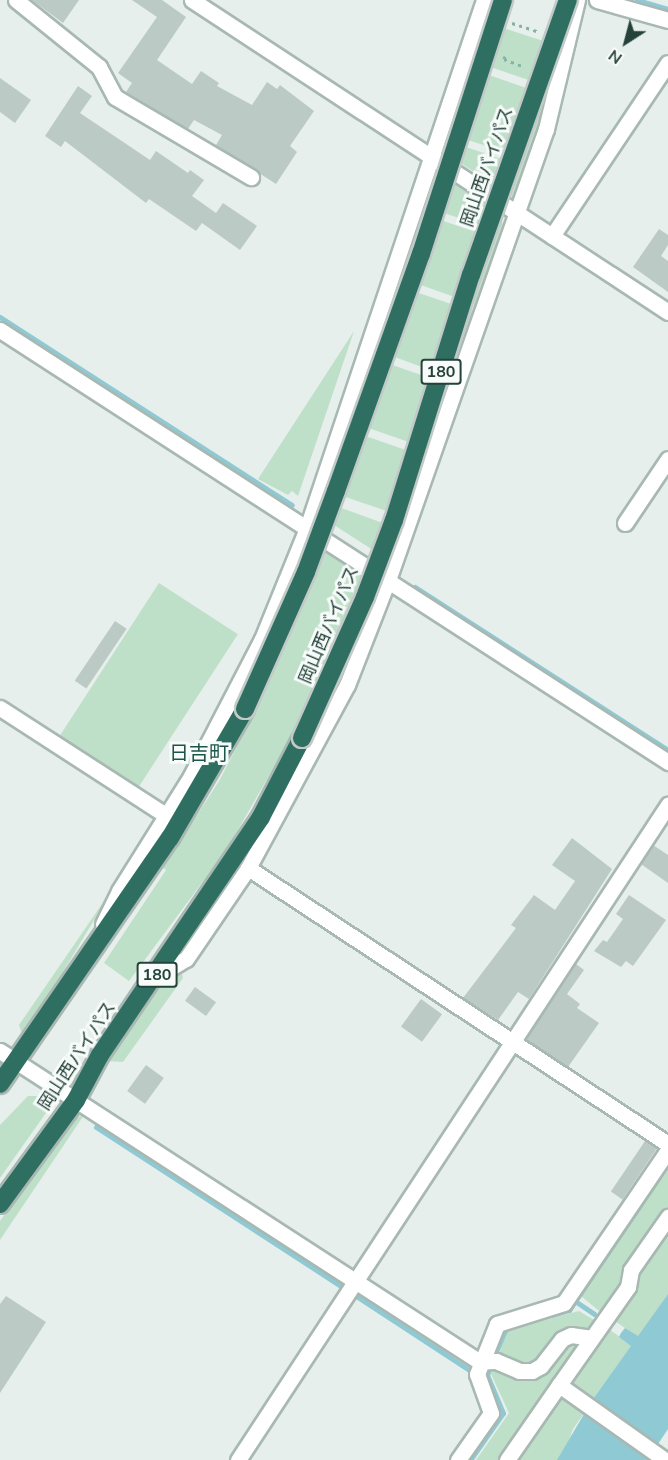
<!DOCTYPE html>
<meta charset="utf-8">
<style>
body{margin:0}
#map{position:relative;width:668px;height:1460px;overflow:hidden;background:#e6efeb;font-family:"Nunito Sans","Noto Sans JP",sans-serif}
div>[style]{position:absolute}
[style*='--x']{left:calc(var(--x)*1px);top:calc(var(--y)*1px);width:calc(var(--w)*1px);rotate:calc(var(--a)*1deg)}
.green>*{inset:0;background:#bfe0c8;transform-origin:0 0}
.water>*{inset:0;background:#8ec9d4}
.stream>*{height:5px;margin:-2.5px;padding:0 2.5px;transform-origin:2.5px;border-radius:2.5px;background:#8ec9d4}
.building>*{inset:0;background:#bbcac4;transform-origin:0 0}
.path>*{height:3px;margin-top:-1.5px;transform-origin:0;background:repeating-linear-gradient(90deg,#86b3a5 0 3px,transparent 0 7.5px)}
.roads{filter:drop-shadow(2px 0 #a8b8b2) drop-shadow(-2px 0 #a8b8b2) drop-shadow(0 2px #a8b8b2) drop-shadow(0 -2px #a8b8b2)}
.street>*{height:15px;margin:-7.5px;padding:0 7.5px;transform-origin:7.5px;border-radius:7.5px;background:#fff}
.highway>*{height:18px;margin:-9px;padding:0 9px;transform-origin:9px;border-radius:9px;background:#2f6f62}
.bridges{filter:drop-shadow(2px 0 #c2cac8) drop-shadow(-2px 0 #c2cac8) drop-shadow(0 2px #c2cac8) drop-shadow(0 -2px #c2cac8)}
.highway-bridge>*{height:18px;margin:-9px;padding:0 9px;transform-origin:9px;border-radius:9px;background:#2f6f62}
span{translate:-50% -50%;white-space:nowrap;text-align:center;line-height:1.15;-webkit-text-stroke:6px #f7fbf9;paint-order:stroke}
.shield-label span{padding:2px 4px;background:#f7fbf9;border:2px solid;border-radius:4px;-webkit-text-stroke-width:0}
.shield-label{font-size:16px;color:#24423a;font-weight:700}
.street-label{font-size:18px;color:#24423a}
.neighbourhood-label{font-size:20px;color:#1f5548}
.north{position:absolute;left:596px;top:12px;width:60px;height:60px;-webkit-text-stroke:4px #f7fbf9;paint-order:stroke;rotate:216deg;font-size:16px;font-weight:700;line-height:24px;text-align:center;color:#24423a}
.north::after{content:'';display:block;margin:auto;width:21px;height:27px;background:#24423a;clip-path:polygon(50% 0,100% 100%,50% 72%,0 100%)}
</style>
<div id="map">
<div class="green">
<div style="clip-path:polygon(evenodd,485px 22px,562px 47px,515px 199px,444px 152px,485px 22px,479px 63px,549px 87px,547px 95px,477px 71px,479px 63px,485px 22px,456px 136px,523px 158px,520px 165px,454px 143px,456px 136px)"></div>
<div style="clip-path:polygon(evenodd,440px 179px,450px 181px,501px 216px,504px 231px,407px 518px,328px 491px,431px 186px,440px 179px,432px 209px,498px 231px,496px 239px,429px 216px,432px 209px,440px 179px,407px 280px,474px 304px,472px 311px,404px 288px,407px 280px,440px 179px,381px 352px,452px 378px,450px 385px,378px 360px,381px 352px,440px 179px,354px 423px,429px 449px,426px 457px,351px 431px,354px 423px)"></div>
<div style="clip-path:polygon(354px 331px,298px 496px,292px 491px,288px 495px,258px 479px)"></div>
<div style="clip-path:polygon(325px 502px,402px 530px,390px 561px,320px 516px)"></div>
<div style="clip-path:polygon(310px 542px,378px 586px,358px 636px,312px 739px,294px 732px,208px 882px,204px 880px,129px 981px,104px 963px,166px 870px,163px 868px,219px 781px,255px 712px,239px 702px)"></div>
<div style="left:159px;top:583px;width:94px;height:183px;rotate:33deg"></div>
<div style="clip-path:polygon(115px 885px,48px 997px,22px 1034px,19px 1025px)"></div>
<div style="clip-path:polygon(182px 974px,183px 978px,123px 1062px,107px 1061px,157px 988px)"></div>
<div style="clip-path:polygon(28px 1096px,43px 1096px,53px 1103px,0 1178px,0 1125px)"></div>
<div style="clip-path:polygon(84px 1115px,0 1240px,0 1221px,74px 1119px)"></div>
<div style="clip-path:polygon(668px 1169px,668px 1211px,604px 1315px,581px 1296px)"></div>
<div style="clip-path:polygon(668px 1223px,668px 1294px,638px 1337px,612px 1319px,635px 1270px)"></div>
<div style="clip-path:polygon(579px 1311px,599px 1323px,596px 1328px,561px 1333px,538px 1362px,521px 1366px,498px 1357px,507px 1330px)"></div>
<div style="left:606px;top:1327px;width:32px;height:70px;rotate:36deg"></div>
<div style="clip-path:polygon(570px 1341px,584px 1342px,502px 1460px,476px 1460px,509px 1413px,491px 1374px,494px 1366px,519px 1374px)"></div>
<div style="clip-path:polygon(561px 1391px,587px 1409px,573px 1429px,567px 1446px,557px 1460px,513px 1460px)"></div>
</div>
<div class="water">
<div style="clip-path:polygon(668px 1294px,668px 1429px,656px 1447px,591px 1402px,631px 1346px,619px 1337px,621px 1333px,625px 1328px,638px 1336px)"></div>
<div style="clip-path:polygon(587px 1409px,651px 1456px,648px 1460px,557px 1460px)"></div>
</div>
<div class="stream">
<div style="--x:637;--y:0;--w:32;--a:16"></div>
<div style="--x:0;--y:317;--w:347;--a:32.8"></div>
<div style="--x:415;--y:587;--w:301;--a:32.8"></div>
<div style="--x:96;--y:1127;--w:292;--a:33"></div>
<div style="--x:353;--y:1294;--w:142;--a:33.2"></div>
<div style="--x:575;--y:1301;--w:143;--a:-55.9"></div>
<div style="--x:551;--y:1315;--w:19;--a:-16"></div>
<div style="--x:569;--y:1310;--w:11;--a:-56"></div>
<div style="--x:575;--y:1301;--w:23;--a:34"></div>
<div style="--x:495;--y:1354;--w:30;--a:-67"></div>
<div style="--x:470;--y:1460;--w:57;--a:-54.9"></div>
<div style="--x:503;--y:1413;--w:41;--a:-112.8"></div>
<div style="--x:487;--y:1375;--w:9;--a:-69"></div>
</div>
<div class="building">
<div style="clip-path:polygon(32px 0,79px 0,63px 23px)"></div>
<div style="clip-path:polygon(132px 0,162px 0,186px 17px,157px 60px,192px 84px,201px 71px,219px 83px,217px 86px,252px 105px,267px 82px,277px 89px,280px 85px,314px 111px,290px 146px,297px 152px,276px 184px,216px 145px,222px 135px,194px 120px,188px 129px,126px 92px,132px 83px,118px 73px,157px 17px)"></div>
<div style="clip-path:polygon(0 78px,31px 100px,15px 123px,0 112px)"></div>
<div style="clip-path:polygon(78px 86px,92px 96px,80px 113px,150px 160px,156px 151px,188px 173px,190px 170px,204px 180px,192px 196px,216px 213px,223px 203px,257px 226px,240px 250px,202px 223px,196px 231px,149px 199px,146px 203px,65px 141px,61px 147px,45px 136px)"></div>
<div style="clip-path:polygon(659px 229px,668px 235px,668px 245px,661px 256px,668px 261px,668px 292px,633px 267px)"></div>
<div style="left:115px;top:621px;width:14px;height:72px;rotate:34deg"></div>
<div style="clip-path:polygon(572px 838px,612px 869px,529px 999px,518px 992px,498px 1020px,463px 998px,516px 928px,511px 925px,534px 895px,555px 910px,575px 881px,552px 865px)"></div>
<div style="clip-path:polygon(653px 845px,668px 855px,668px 883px,641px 864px)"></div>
<div style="clip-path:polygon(629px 895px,666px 920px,633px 966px,626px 961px,621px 967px,594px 951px,603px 940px,607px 942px,623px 919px,616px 914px)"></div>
<div style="clip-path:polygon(576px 964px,584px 970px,567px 994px,580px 1004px,577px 1008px,599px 1023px,568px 1067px,526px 1039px)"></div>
<div style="left:195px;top:987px;width:26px;height:17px;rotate:36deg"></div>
<div style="left:421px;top:999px;width:26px;height:34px;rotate:36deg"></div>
<div style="left:146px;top:1065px;width:22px;height:32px;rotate:36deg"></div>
<div style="left:645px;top:1141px;width:14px;height:61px;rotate:34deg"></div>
<div style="clip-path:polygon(6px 1296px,46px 1322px,0 1393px,0 1304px)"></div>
</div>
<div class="path">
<div style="--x:512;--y:23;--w:29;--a:18"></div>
<div style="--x:505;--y:56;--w:3;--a:108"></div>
<div style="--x:504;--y:59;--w:22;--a:21"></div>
</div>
<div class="roads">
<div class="street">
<div style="--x:16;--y:0;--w:107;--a:38.9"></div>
<div style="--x:99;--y:67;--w:34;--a:62"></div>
<div style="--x:115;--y:97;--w:158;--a:30.5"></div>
<div style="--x:192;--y:0;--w:569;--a:33.24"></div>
<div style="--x:597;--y:0;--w:74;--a:15.7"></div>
<div style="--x:552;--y:236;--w:208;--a:-56.2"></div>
<div style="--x:0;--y:330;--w:796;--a:32.89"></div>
<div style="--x:625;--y:523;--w:77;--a:-56.1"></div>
<div style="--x:0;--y:708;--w:199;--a:32.9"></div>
<div style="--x:248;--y:868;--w:503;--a:33.31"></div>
<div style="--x:103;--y:924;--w:37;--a:-64"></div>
<div style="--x:119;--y:891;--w:136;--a:-57.9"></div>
<div style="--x:191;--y:776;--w:154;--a:-62.6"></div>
<div style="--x:262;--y:639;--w:120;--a:-67.9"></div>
<div style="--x:307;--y:528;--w:557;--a:-71.47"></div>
<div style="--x:154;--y:978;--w:37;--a:-31"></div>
<div style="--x:186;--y:959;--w:110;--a:-55.7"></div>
<div style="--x:248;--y:868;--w:208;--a:-61.6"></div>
<div style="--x:347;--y:685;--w:113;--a:-68.7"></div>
<div style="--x:388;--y:580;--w:478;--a:-70.7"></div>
<div style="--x:546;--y:129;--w:133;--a:-76.5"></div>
<div style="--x:0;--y:1051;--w:572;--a:32.94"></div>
<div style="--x:480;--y:1362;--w:16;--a:-4"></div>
<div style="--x:496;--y:1361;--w:25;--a:23"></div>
<div style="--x:519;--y:1371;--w:13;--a:0"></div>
<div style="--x:532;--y:1371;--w:10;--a:-29"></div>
<div style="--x:541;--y:1366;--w:34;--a:-52"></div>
<div style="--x:562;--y:1339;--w:10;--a:-24"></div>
<div style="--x:571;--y:1335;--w:21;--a:8"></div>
<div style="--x:238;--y:1460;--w:784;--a:-56.72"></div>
<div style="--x:458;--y:1460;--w:57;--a:-54.9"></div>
<div style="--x:491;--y:1413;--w:41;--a:-109.7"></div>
<div style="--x:477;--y:1374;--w:54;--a:-68.2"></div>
<div style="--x:497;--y:1324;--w:70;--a:-17.4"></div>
<div style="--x:564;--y:1303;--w:185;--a:-55.8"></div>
<div style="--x:507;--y:1460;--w:91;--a:-55.3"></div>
<div style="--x:665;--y:1460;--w:130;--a:-144.7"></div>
<div style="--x:559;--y:1385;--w:120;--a:-54.9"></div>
<div style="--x:628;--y:1287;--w:17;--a:-80"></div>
<div style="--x:631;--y:1270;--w:65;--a:-55.1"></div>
</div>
<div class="highway">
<div style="--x:0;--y:1084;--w:299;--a:-55.4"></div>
<div style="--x:170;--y:838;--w:149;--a:-59.8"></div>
<div style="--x:0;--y:1204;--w:129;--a:-53.8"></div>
<div style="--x:76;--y:1100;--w:51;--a:-61.9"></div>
<div style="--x:100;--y:1055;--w:287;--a:-55.9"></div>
<div style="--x:261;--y:817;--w:89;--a:-62.6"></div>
</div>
</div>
<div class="bridges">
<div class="highway-bridge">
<div style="--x:245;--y:709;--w:150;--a:-66"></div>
<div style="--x:306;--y:572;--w:86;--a:-69.7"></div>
<div style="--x:336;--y:491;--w:252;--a:-70.3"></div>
<div style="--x:421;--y:254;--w:267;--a:-72.1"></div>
<div style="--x:302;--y:738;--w:154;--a:-65.9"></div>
<div style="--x:365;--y:597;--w:82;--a:-69.4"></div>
<div style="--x:394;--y:520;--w:257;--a:-72.6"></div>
<div style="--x:471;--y:275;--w:292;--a:-70.6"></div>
</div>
</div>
<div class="shield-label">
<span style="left:441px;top:372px">180</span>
<span style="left:157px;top:975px">180</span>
</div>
<div class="street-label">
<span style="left:487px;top:167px;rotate:-71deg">岡山西バイパス</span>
<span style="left:329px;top:625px;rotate:-67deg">岡山西バイパス</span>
<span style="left:77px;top:1056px;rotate:-57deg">岡山西バイパス</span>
</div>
<div class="neighbourhood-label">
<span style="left:199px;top:753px">日吉町</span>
</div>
<div class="north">N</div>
</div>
